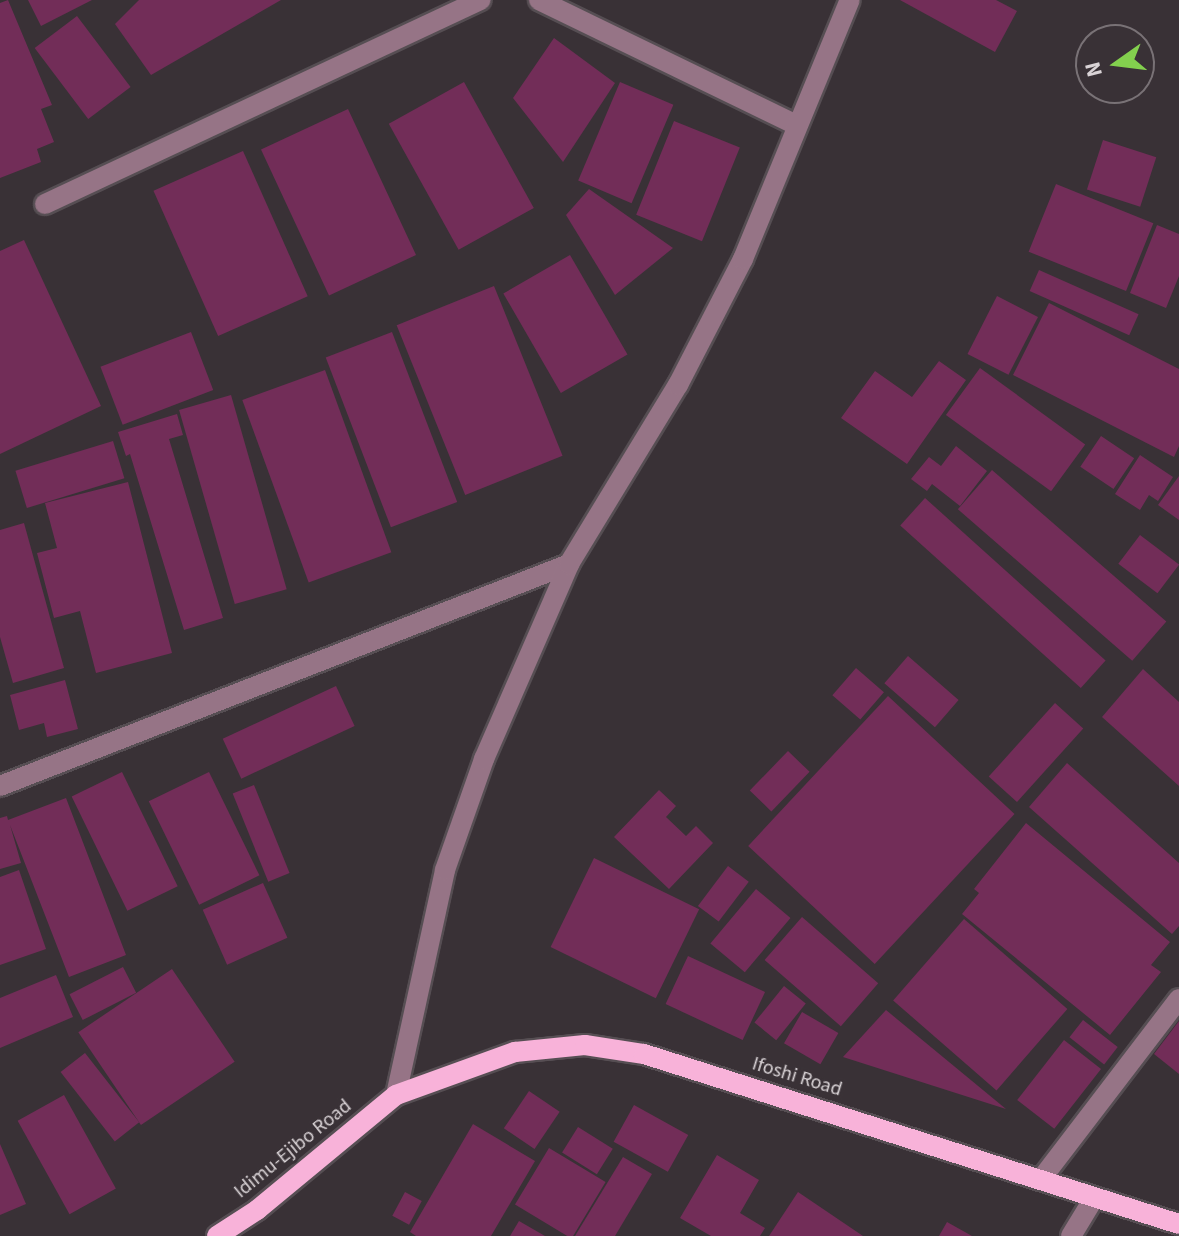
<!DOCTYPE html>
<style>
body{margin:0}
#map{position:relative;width:1179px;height:1236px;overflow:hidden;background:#393136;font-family:"Source Sans 3",sans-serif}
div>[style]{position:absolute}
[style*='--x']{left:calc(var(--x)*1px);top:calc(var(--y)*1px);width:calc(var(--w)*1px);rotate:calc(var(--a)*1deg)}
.building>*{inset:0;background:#722d58;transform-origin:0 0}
.roads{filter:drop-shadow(2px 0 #564e53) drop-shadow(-2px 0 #564e53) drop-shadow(0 2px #564e53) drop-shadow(0 -2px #564e53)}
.minor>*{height:20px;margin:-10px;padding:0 10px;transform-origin:10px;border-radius:10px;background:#967486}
.major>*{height:20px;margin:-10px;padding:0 10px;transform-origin:10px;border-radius:10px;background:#f8b2d9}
span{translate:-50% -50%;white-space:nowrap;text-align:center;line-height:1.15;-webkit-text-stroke:6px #393136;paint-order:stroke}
.street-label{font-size:20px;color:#d9d3d6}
.north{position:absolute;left:1075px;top:24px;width:80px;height:80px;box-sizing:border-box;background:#393136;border:2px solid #797276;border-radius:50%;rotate:256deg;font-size:22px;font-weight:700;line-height:32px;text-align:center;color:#d9d3d6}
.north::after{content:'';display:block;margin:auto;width:28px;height:36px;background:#83d04e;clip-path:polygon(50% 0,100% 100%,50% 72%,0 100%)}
</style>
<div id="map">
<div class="building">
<div style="clip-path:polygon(8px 0,52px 105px,41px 109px,54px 142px,37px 149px,41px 162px,0 178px,0 3px)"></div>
<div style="clip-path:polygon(28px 0,92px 0,41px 26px)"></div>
<div style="clip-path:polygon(139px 0,281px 0,151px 75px,115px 24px)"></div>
<div style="clip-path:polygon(900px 0,996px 0,1017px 11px,995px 52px)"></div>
<div style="left:77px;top:16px;width:89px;height:53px;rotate:53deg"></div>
<div style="clip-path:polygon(554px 38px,615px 83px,563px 162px,513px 98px)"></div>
<div style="left:464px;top:82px;width:144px;height:86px;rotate:61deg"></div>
<div style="left:620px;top:82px;width:58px;height:107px;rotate:23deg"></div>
<div style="left:348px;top:109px;width:161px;height:96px;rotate:65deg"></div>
<div style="left:674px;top:121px;width:71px;height:101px;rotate:22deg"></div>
<div style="left:1103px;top:140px;width:56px;height:52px;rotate:18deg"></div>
<div style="left:243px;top:151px;width:159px;height:98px;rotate:66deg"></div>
<div style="left:1056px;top:184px;width:105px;height:73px;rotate:22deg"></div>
<div style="clip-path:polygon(589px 189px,673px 248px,615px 295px,566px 215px)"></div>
<div style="clip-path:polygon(1157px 225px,1179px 234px,1179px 276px,1166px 308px,1130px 293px)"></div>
<div style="clip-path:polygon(24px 240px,101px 406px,0 454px,0 251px)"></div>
<div style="left:570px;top:255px;width:115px;height:77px;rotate:60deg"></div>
<div style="left:1039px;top:270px;width:109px;height:23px;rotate:24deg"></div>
<div style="left:494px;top:286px;width:183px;height:105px;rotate:68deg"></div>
<div style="left:997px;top:296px;width:46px;height:65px;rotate:27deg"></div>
<div style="clip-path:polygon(1049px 303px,1179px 369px,1179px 446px,1174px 457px,1013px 375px)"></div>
<div style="left:191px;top:332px;width:62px;height:97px;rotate:69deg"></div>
<div style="left:392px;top:332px;width:182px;height:71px;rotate:69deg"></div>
<div style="clip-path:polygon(939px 361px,966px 380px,907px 464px,841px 418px,875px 371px,912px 397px)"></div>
<div style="left:980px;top:368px;width:130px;height:58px;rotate:36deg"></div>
<div style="left:325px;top:370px;width:194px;height:88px;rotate:70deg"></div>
<div style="left:231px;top:395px;width:202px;height:54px;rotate:74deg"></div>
<div style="clip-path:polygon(177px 414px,183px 435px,169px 439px,223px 618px,184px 630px,130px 454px,126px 456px,118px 432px)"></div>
<div style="left:1101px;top:436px;width:40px;height:37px;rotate:34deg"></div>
<div style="left:113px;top:441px;width:39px;height:102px;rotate:73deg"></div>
<div style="clip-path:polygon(956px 446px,987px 471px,960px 506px,932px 484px,927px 491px,911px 479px,929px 457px,941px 466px)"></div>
<div style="clip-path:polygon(1140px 455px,1173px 477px,1158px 501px,1149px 495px,1140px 510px,1115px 494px)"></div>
<div style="left:992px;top:470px;width:231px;height:52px;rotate:41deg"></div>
<div style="clip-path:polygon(1179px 476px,1179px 520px,1158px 505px)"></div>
<div style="clip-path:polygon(128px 482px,172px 653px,96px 673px,80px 611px,54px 618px,37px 553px,57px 548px,45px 503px)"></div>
<div style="left:925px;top:498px;width:243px;height:37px;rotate:42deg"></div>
<div style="clip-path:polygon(24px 523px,64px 668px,13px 683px,0 637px,0 530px)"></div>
<div style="left:1140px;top:535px;width:49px;height:36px;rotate:37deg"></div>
<div style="left:908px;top:656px;width:67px;height:36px;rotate:41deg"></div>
<div style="left:856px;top:668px;width:37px;height:36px;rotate:41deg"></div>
<div style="clip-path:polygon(1143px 669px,1179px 702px,1179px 786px,1102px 717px)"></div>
<div style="clip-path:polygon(65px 680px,78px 729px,47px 737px,44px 723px,19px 730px,10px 695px)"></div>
<div style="left:336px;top:686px;width:44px;height:125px;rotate:65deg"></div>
<div style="left:888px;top:696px;width:173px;height:205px;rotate:43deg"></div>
<div style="left:1055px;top:703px;width:38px;height:99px;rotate:42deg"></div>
<div style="left:788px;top:751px;width:30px;height:55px;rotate:44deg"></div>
<div style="clip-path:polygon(1067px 763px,1179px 863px,1179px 926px,1172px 934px,1029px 807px)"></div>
<div style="left:122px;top:772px;width:127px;height:56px;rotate:64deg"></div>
<div style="left:209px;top:772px;width:115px;height:67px;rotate:64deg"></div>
<div style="left:254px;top:785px;width:95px;height:23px;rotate:68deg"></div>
<div style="clip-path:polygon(659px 790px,676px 806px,666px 817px,686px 836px,696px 826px,713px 843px,669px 889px,614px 837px)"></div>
<div style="clip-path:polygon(66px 798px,126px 955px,69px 977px,10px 825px,21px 863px,0 869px,0 818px,7px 816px,8px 820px)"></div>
<div style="clip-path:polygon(1026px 823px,1170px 942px,1151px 965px,1161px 972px,1110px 1035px,962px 914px,979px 893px,974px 889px)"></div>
<div style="left:594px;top:858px;width:117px;height:99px;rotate:26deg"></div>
<div style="left:728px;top:866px;width:26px;height:50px;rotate:37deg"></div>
<div style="clip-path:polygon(19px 870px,46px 949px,0 965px,0 877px)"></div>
<div style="left:263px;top:883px;width:60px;height:66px;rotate:66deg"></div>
<div style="left:756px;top:889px;width:45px;height:71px;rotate:40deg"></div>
<div style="left:802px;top:917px;width:101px;height:57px;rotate:41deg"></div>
<div style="left:964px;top:919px;width:137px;height:108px;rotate:41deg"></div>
<div style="left:688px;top:956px;width:85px;height:53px;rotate:25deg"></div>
<div style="left:123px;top:967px;width:29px;height:60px;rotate:63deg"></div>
<div style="left:172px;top:969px;width:112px;height:113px;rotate:56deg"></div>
<div style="clip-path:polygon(56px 975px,73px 1017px,0 1048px,0 998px)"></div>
<div style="left:784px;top:986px;width:28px;height:47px;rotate:39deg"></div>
<div style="clip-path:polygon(886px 1010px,1006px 1109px,843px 1057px)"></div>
<div style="left:802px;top:1012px;width:42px;height:36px;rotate:30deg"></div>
<div style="left:1083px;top:1020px;width:44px;height:22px;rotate:38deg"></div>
<div style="clip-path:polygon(1179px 1021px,1179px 1074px,1154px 1054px)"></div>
<div style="left:1064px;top:1040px;width:47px;height:76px;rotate:38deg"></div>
<div style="left:85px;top:1053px;width:88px;height:31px;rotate:52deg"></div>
<div style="left:529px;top:1091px;width:37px;height:45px;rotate:34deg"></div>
<div style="left:64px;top:1095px;width:107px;height:53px;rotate:61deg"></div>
<div style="left:634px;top:1105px;width:62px;height:42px;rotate:29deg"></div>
<div style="clip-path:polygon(473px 1124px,535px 1161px,491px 1236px,416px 1236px,410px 1232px)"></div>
<div style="left:578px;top:1127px;width:41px;height:30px;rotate:32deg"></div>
<div style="clip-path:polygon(0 1144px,26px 1204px,0 1215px)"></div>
<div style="left:549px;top:1148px;width:66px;height:66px;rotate:31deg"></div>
<div style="clip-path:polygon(717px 1155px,759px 1180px,740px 1213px,765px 1228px,760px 1236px,711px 1236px,680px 1218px)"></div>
<div style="clip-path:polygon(623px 1157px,652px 1174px,615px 1236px,575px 1236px)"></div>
<div style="left:405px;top:1192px;width:19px;height:27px;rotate:28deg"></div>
<div style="clip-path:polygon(798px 1192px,863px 1236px,769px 1236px)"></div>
<div style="clip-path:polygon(519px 1221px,545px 1236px,510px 1236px)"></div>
<div style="clip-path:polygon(947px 1222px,972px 1236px,939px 1236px)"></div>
</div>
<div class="roads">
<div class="minor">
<div style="--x:539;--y:0;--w:287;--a:25.9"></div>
<div style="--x:45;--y:204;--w:481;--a:-25.1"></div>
<div style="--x:0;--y:786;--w:611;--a:-21.31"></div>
<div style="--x:396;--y:1095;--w:230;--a:-77.7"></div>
<div style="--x:445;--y:870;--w:118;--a:-70.6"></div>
<div style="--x:484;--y:759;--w:213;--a:-66.4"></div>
<div style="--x:569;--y:564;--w:210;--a:-58.7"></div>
<div style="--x:678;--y:385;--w:142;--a:-62.7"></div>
<div style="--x:743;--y:259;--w:280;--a:-67.6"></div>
<div style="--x:1042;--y:1178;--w:225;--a:-52.6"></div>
<div style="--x:1071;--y:1236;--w:44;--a:-58.8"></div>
</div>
<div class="major">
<div style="--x:217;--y:1236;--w:48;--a:-33"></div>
<div style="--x:257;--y:1210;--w:180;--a:-39.6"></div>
<div style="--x:396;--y:1095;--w:127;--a:-19.9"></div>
<div style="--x:515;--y:1052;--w:70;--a:-5.7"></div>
<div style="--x:585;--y:1045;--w:60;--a:8.7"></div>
<div style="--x:644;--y:1054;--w:561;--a:17.63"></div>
</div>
</div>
<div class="street-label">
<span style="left:797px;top:1077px;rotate:17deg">Ifoshi Road</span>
<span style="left:293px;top:1149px;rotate:-39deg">Idimu-Ejibo Road</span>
</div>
<div class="north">N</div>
</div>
